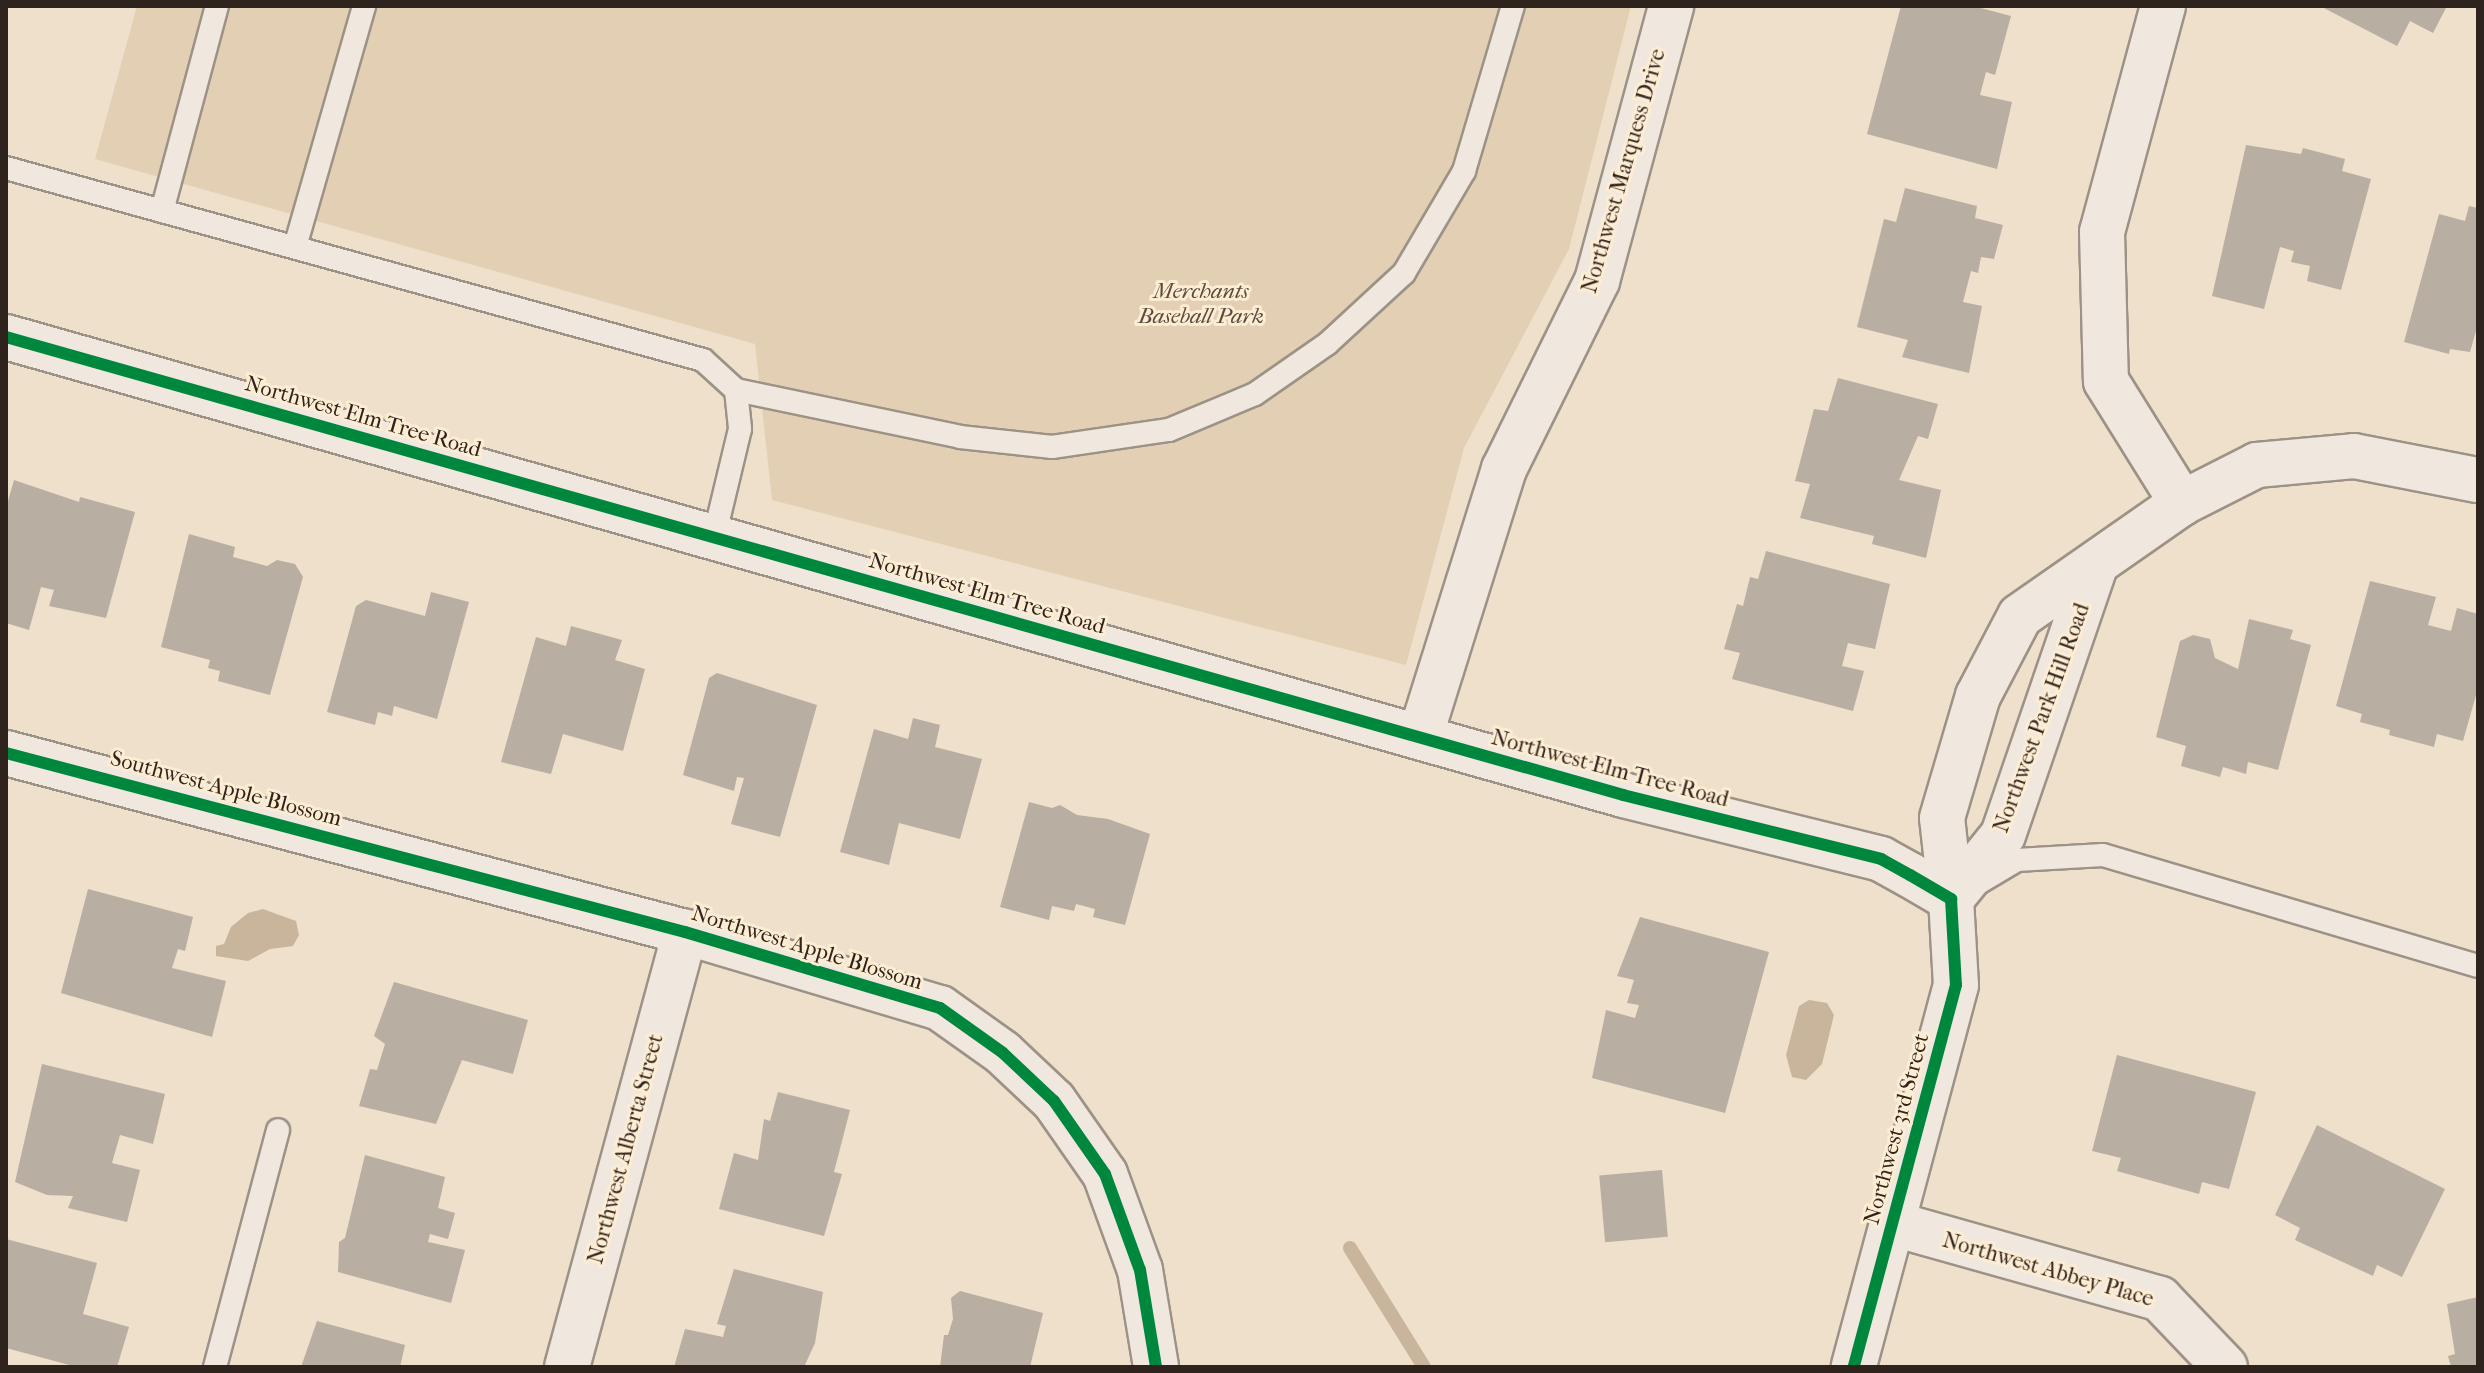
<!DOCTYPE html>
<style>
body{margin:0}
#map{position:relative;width:2484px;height:1373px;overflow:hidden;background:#eee0cb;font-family:"IM FELL French Canon",serif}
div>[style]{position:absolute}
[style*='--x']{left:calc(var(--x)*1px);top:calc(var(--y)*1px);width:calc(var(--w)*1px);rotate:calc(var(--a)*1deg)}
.green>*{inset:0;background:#e3d0b4}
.water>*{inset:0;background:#c8b59b}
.stream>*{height:14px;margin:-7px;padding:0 7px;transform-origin:7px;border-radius:7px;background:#c8b59b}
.building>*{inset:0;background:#b8aea1;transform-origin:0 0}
.roads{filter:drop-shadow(2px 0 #9c9286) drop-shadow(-2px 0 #9c9286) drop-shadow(0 2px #9c9286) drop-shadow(0 -2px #9c9286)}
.lane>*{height:22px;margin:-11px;padding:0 11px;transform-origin:11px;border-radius:11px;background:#f0e8de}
.street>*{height:44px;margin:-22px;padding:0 22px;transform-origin:22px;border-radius:22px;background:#f0e8de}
.secondary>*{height:44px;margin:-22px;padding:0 22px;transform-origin:22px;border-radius:22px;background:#f0e8de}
.cycleway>*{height:12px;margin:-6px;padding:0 6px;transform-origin:6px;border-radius:6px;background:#00873e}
span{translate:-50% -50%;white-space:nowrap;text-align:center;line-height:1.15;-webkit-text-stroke:6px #feedd3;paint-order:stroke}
.street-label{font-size:22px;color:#2f231d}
.park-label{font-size:22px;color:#5a4b3e;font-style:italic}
.frame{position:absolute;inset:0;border:8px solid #2f231d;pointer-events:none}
</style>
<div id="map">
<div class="green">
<div style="clip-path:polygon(137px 6px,1631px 6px,1569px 249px,1464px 448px,1406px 665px,772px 500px,755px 344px,95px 159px)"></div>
</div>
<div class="water">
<div style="clip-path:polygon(263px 909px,296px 921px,299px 935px,293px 946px,270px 949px,248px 961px,216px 956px,216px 946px,224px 944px,231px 927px,248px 913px)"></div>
<div style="clip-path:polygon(1809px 1000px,1827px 1003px,1834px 1015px,1822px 1064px,1806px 1080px,1792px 1077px,1786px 1055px,1799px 1006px)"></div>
</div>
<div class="stream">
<div style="--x:1350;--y:1248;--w:140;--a:58.1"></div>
</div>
<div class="building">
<div style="clip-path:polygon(1901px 6px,1973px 6px,2011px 16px,1995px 75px,1986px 72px,1980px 95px,2012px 102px,1997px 169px,1867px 134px)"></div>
<div style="clip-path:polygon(2320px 6px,2447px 6px,2433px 33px,2410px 21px,2397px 46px)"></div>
<div style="clip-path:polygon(2246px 145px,2301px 154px,2303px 148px,2345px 159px,2342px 171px,2371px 179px,2341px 290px,2307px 281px,2310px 266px,2291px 262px,2294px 251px,2280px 247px,2264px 309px,2212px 296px)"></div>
<div style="clip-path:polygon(1905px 188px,1977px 206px,1975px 218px,2003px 225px,1994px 259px,1981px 257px,1978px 273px,1971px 271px,1963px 302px,1982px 306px,1969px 373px,1902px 357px,1908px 340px,1857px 327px,1884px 219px,1896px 222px)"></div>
<div style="clip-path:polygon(2469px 206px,2478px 208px,2478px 324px,2470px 352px,2450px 349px,2449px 354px,2404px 342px,2439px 214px,2465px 221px)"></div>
<div style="clip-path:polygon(1838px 378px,1938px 404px,1928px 439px,1918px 436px,1899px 480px,1941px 490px,1926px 558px,1872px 544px,1874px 536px,1800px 518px,1810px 484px,1795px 481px,1814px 409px,1828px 411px)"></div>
<div style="clip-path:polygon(14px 480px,79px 502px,80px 497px,135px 512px,106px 618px,49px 606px,54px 590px,41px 587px,29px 630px,6px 623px,6px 508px)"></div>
<div style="clip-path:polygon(189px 534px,235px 547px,233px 557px,267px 566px,277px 560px,295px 564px,303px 577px,270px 695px,218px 681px,220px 671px,208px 668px,210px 660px,161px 647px)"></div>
<div style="clip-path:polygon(1766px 551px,1890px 584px,1875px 649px,1848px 643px,1842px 666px,1864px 671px,1853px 711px,1732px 679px,1740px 653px,1724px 649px,1737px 604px,1743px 606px,1750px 577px,1758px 579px)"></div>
<div style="clip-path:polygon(2370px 581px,2436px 597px,2428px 625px,2451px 631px,2457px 608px,2478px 614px,2478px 688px,2463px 741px,2437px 734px,2434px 747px,2389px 735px,2390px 730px,2360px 722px,2362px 714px,2336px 706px)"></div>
<div style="clip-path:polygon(431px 592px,469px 602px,437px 719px,394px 706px,392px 716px,378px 712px,375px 725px,327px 712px,356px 606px,366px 600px,425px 616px)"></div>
<div style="clip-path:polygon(2249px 619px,2293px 630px,2290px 639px,2311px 645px,2278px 770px,2248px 762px,2246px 774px,2223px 767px,2220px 777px,2181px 766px,2186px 746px,2156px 737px,2180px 641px,2193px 635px,2210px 639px,2215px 658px,2238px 669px)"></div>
<div style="clip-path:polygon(571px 626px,622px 640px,615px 660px,645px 669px,623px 751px,563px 734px,551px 774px,501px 762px,536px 637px,566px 646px)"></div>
<div style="clip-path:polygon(717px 673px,817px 705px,780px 837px,731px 824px,744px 778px,737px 777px,734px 791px,683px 775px,709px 678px)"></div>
<div style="clip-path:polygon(913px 718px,940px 725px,935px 747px,982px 759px,960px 839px,899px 823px,889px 865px,840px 852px,874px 729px,908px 739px)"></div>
<div style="clip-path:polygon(1029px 802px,1052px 808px,1060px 805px,1077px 815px,1108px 819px,1150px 834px,1125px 925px,1093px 917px,1095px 909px,1076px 904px,1074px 911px,1052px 906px,1049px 920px,1000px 907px)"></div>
<div style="clip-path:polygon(88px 889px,193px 917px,185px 951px,178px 949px,172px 968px,226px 981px,212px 1037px,61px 993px)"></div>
<div style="clip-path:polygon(1640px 917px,1769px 952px,1725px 1113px,1592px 1078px,1606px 1010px,1635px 1018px,1639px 1005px,1627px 1003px,1634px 980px,1617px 976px)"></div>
<div style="clip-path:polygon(394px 982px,528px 1020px,513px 1074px,462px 1060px,436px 1124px,359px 1106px,370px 1069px,377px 1070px,385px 1044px,374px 1036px)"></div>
<div style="clip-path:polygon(2117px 1055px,2256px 1092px,2229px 1189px,2202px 1182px,2199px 1194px,2117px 1171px,2121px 1158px,2092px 1151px)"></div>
<div style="clip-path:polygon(42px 1064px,165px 1094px,153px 1144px,120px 1135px,112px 1163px,140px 1170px,127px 1222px,68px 1208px,73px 1196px,47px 1195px,15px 1182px)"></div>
<div style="clip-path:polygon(778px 1092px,850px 1110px,834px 1172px,842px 1174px,824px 1236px,719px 1209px,734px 1153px,758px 1160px,764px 1119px,770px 1121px)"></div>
<div style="clip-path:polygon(2317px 1125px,2445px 1189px,2402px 1277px,2377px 1265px,2373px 1276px,2295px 1240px,2300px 1228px,2275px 1215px)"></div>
<div style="clip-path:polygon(365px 1155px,445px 1177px,438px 1208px,455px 1213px,448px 1239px,430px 1234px,428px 1242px,465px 1250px,451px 1303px,338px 1272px,339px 1242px,345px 1238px)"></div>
<div style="left:1662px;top:1170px;width:67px;height:63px;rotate:85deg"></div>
<div style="clip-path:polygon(6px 1239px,97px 1263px,83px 1314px,129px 1327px,117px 1367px,77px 1367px,6px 1348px)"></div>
<div style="clip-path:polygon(734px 1269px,823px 1292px,815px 1343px,804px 1367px,674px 1367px,685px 1329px,723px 1337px,726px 1326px,717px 1324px)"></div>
<div style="clip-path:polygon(960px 1291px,1043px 1313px,1030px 1367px,940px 1367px,944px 1335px,948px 1335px,953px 1319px,951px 1298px)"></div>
<div style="clip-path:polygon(2478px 1297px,2478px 1367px,2451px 1367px,2448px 1356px,2455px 1354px,2447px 1304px)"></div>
<div style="clip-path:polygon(317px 1321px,405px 1345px,400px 1367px,301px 1367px)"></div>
</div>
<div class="roads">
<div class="lane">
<div style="--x:6;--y:168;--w:723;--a:15.4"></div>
<div style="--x:703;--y:360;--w:45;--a:42.3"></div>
<div style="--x:736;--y:390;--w:39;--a:84"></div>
<div style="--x:740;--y:429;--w:111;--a:103.5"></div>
<div style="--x:162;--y:211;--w:212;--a:-75"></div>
<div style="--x:295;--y:247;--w:251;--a:-74"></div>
<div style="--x:736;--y:390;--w:229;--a:11.8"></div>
<div style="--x:960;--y:437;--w:93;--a:6.2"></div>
<div style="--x:1052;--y:447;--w:118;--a:-8.3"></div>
<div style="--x:1169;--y:430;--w:93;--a:-22.7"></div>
<div style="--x:1255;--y:394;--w:88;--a:-34.8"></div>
<div style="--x:1327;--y:344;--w:105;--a:-42.7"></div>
<div style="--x:1404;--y:273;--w:118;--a:-59.5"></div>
<div style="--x:1464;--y:171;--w:172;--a:-73.5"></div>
<div style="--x:1980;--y:882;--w:43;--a:-30.7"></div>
<div style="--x:2017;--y:860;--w:86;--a:-3.3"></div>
<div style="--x:2103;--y:855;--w:391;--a:16.5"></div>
<div style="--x:215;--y:1367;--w:245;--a:-75.1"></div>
</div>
<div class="street">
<div style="--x:2163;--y:6;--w:234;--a:105.1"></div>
<div style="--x:2102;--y:232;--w:149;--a:88.5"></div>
<div style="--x:2106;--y:381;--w:144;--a:58.1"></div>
<div style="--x:1420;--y:737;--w:281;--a:-72.6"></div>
<div style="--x:1504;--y:469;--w:210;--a:-63.7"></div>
<div style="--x:1597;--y:281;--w:285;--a:-74.9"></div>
<div style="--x:6;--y:753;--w:702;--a:14.77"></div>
<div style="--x:685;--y:932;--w:266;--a:16.6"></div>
<div style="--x:940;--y:1008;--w:77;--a:35.5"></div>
<div style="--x:1003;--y:1053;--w:70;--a:43.3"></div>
<div style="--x:1054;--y:1101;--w:89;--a:55.1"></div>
<div style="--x:1105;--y:1174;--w:102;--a:70"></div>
<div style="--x:1140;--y:1270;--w:98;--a:80.6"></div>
<div style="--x:1951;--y:899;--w:81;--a:-96.3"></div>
<div style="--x:1942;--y:818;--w:127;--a:-73.6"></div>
<div style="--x:1978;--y:696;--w:90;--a:-62.3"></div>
<div style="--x:2020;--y:616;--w:198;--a:-34.9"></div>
<div style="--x:2182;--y:503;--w:84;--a:-26.9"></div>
<div style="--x:2257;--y:465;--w:97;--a:-5.3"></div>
<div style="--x:2354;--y:456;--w:126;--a:11"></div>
<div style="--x:1951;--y:899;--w:82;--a:-50.9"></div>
<div style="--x:2003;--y:835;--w:283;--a:-71.1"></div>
<div style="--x:1894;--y:1224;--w:276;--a:15.7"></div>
<div style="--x:2160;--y:1299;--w:94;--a:46.3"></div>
<div style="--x:567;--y:1367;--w:451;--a:-74.8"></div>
</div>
<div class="secondary">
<div style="--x:6;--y:337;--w:1681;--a:15.81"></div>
<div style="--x:1623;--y:795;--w:266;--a:13.9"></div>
<div style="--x:1881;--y:859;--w:33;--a:29"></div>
<div style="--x:1910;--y:875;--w:48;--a:30.3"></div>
<div style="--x:1951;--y:899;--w:86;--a:86.7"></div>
<div style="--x:1956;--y:985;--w:395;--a:105"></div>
</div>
</div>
<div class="cycleway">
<div style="--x:6;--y:337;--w:1681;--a:15.81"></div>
<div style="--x:1623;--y:795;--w:266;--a:13.9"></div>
<div style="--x:1881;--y:859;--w:33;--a:29"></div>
<div style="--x:1910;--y:875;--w:48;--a:30.3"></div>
<div style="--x:1951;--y:899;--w:86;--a:86.7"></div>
<div style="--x:1956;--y:985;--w:395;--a:105"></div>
<div style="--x:6;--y:753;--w:702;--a:14.77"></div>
<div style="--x:685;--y:932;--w:266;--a:16.6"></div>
<div style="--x:940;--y:1008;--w:77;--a:35.5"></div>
<div style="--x:1003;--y:1053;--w:70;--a:43.3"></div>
<div style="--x:1054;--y:1101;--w:89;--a:55.1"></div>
<div style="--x:1105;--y:1174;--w:102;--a:70"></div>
<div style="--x:1140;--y:1270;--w:98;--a:80.6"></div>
</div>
<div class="street-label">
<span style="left:1624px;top:171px;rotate:-74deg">Northwest Marquess Drive</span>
<span style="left:363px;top:417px;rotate:16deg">Northwest Elm Tree Road</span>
<span style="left:987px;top:594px;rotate:16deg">Northwest Elm Tree Road</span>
<span style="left:2042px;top:718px;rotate:-70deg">Northwest Park Hill Road</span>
<span style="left:1610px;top:769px;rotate:15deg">Northwest Elm Tree Road</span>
<span style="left:226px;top:789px;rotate:15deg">Southwest Apple Blossom</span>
<span style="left:807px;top:948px;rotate:17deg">Northwest Apple Blossom</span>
<span style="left:1897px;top:1129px;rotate:-75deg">Northwest 3rd Street</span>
<span style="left:626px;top:1149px;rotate:-75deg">Northwest Alberta Street</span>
<span style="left:2048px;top:1270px;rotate:16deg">Northwest Abbey Place</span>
</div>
<div class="park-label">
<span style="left:1201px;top:304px">Merchants<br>Baseball Park</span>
</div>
<div class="frame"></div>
</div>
